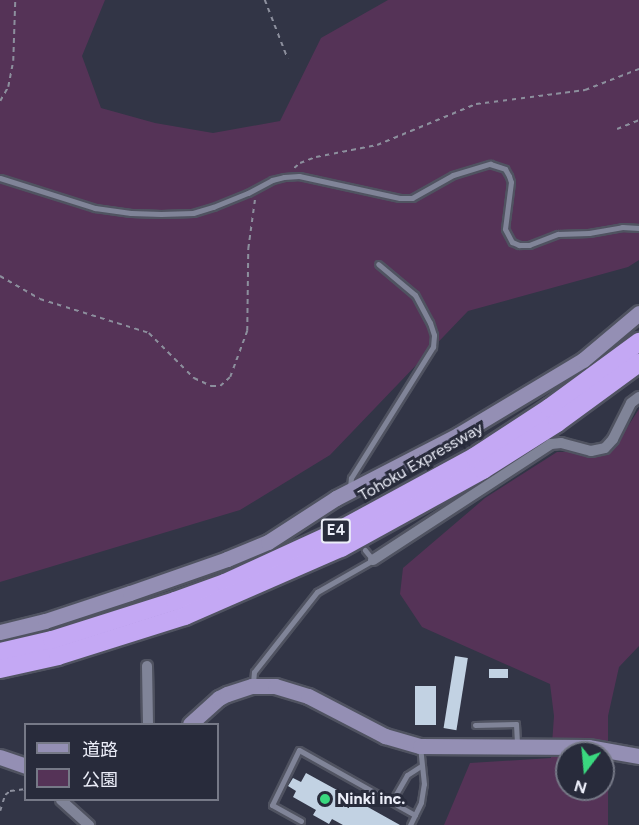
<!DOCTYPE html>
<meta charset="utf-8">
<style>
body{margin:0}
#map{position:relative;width:639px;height:825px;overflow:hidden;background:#323546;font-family:Figtree,"Noto Sans JP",sans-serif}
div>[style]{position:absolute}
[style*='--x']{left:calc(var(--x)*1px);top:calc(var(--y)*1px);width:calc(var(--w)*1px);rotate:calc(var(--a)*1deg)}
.green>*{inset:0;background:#553357}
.building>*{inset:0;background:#c2d2e3;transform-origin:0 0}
.path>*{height:1.5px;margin-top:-0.75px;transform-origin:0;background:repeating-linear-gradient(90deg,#8c8f9d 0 4.5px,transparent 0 9px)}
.roads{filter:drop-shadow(2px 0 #505361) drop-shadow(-2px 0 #505361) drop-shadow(0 2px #505361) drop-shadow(0 -2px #505361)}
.lane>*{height:5px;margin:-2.5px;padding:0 2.5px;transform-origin:2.5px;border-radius:2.5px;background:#808498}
.street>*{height:10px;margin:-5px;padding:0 5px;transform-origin:5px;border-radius:5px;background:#808498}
.secondary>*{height:15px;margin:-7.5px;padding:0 7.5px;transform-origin:7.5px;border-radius:7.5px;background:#948fb4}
.highway>*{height:18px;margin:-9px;padding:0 9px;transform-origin:9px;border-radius:9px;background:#c4a8f4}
.dots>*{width:16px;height:16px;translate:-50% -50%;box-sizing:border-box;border:3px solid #282b3b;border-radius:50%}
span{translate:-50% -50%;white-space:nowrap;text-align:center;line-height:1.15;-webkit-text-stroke:6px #282b3b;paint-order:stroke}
.shield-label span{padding:2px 4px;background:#282b3b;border:2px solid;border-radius:4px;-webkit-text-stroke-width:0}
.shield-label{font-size:15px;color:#ebedf8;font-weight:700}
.street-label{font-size:16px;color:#ebedf8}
.poi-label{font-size:16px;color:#ebedf8;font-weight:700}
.left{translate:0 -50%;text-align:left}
.legend{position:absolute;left:24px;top:723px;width:195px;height:78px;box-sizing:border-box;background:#282b3b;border:2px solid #767987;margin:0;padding:8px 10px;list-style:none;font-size:18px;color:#ebedf8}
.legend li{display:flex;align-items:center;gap:12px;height:30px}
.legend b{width:30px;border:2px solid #767987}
.north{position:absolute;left:555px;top:741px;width:60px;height:60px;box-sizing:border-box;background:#282b3b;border:2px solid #767987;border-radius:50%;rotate:196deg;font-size:16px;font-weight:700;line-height:24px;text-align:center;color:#ebedf8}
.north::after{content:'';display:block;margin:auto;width:21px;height:27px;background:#3ad87f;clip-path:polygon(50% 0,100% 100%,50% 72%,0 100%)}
</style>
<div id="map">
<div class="green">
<div style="clip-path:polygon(0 0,105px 0,82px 56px,101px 108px,155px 123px,213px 133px,280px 121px,321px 38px,388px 0,639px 0,639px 260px,628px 267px,468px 311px,330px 455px,240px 510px,0 582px)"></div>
<div style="clip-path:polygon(evenodd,639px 409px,639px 646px,619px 667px,608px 716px,608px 825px,444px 825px,470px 763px,551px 758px,554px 716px,550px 684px,422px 627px,400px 594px,403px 568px,485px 498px,557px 452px,612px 451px,639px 409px,567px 753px,603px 753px,603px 789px,567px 789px,567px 753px)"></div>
</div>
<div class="building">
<div style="left:455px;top:656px;width:13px;height:73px;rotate:9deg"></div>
<div style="left:489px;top:669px;width:19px;height:9px"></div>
<div style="left:415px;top:686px;width:21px;height:39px"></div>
<div style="clip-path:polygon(306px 773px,357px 801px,400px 825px,343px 825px,332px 819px,329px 824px,313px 815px,316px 810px,293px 797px,296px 791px,288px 786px,293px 778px,301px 782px)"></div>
</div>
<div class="path">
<div style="--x:265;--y:0;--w:63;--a:68.7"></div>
<div style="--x:0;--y:101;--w:16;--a:-60"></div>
<div style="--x:8;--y:87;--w:26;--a:-79"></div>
<div style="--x:13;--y:61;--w:61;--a:-88.1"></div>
<div style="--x:617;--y:129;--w:24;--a:-22"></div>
<div style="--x:294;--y:168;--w:8;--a:-40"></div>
<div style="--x:300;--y:163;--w:17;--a:-21"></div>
<div style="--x:316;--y:157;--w:62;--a:-11.1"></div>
<div style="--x:377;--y:145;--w:107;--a:-22.5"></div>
<div style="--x:476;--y:104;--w:110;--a:-7.3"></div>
<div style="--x:585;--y:90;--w:58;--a:-21.3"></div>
<div style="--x:0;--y:276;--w:46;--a:29.9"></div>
<div style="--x:40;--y:299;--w:114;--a:17.3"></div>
<div style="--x:149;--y:333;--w:64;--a:45"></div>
<div style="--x:194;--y:378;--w:19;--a:25"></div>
<div style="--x:211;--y:386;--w:9;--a:0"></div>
<div style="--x:220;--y:386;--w:13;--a:-42"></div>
<div style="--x:230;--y:377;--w:49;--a:-69.7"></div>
<div style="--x:247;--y:331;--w:82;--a:-89.3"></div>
<div style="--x:248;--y:249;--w:51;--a:-82.2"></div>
<div style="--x:0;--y:811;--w:17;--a:-73"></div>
<div style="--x:5;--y:795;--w:6;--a:-39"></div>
<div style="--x:10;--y:791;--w:16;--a:-7"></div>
</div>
<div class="roads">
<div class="lane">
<div style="--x:0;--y:178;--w:100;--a:17.5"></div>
<div style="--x:95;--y:208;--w:36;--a:8"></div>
<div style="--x:131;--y:213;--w:30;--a:2"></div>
<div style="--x:161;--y:214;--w:32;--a:-2"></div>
<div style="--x:193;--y:213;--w:21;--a:-17"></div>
<div style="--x:213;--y:207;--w:38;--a:-22"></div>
<div style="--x:248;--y:193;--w:27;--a:-28"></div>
<div style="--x:272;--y:180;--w:12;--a:-14"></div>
<div style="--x:284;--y:177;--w:15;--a:-4"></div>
<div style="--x:299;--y:176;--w:103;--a:12.3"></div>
<div style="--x:400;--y:198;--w:12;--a:0"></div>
<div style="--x:412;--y:198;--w:47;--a:-29.3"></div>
<div style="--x:453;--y:175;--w:39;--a:-17"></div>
<div style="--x:490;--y:164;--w:16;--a:18"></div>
<div style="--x:505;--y:169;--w:8;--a:60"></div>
<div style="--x:509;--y:176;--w:6;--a:72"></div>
<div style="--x:511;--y:182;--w:47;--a:97.3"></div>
<div style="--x:505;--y:229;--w:15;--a:62"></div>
<div style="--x:512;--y:242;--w:8;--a:23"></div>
<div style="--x:519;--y:245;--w:10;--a:0"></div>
<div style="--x:529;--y:245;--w:31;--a:-21"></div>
<div style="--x:558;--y:234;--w:31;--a:-2"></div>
<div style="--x:589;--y:233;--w:34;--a:-10"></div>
<div style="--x:622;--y:227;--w:17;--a:3"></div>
<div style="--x:350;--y:487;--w:9;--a:-84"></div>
<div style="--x:351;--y:478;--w:155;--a:-58"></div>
<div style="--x:433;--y:347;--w:12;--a:-85"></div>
<div style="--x:434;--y:335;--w:13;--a:-108"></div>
<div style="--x:430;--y:323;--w:32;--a:-118"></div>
<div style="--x:415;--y:295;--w:48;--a:-140"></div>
<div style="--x:253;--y:683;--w:11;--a:-85"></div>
<div style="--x:254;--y:672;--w:102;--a:-51.8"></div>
<div style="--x:317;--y:592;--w:64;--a:-29.7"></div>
<div style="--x:373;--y:560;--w:13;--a:-129"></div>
<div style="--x:475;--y:725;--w:41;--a:-1.4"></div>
<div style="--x:516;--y:724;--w:20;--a:87"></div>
<div style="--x:392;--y:801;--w:30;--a:-60"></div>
<div style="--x:407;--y:775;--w:17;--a:-33"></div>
<div style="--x:301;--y:821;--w:33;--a:-151"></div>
<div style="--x:272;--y:805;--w:61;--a:-63.9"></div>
<div style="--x:299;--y:750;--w:133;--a:29.3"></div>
<div style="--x:410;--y:825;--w:25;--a:-64"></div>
<div style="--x:421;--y:802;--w:18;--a:-81"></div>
<div style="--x:424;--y:784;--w:36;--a:-96"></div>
</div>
<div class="street">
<div style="--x:373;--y:560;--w:212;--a:-33.1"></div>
<div style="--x:551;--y:444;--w:10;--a:-6"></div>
<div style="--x:561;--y:443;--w:31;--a:15"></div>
<div style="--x:591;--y:451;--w:14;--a:-12"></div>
<div style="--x:605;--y:448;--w:12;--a:-48"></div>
<div style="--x:613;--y:439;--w:40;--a:-63.4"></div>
<div style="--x:631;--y:403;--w:10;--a:-37"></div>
<div style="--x:147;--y:666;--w:58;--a:89"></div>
<div style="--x:61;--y:800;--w:38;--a:42"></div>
</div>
<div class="secondary">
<div style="--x:0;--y:632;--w:46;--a:-13.7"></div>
<div style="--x:45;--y:621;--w:89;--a:-18.2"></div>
<div style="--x:130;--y:593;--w:103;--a:-19.3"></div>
<div style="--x:227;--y:559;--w:44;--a:-22.5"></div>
<div style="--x:268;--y:542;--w:81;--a:-32.9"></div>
<div style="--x:336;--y:498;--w:137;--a:-27.3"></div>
<div style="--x:458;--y:435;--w:146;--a:-31"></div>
<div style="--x:583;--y:360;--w:73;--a:-40"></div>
<div style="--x:190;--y:724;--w:39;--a:-42"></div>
<div style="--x:219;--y:698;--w:9;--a:-27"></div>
<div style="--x:227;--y:694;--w:26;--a:-18"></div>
<div style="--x:252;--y:686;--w:23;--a:0"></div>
<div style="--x:275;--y:686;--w:34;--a:17"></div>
<div style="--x:308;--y:696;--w:87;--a:27.5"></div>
<div style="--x:385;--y:736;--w:36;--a:16"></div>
<div style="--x:420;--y:746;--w:168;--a:0.3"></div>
<div style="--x:588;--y:747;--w:52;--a:10"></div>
<div style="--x:0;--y:757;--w:28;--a:19"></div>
</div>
<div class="highway">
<div style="--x:0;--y:652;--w:53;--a:-13"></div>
<div style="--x:52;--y:640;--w:129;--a:-17.6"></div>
<div style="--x:175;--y:601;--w:53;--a:-19.8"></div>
<div style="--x:225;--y:583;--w:120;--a:-24.6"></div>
<div style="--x:334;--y:533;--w:159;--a:-28.5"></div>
<div style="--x:474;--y:457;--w:90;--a:-33.2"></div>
<div style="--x:549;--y:408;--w:112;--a:-36.3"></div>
<div style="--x:0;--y:669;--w:59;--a:-12.6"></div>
<div style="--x:58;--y:656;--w:133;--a:-17.5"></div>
<div style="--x:185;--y:616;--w:170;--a:-23.6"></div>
<div style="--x:341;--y:548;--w:162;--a:-28.8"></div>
<div style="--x:483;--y:470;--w:88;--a:-32.4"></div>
<div style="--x:557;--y:423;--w:102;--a:-36.2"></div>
</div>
</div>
<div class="dots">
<div style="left:325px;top:799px;background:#3ad87f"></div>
</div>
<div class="shield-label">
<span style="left:336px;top:531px">E4</span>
</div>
<div class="street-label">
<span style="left:421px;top:462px;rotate:-30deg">Tohoku Expressway</span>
</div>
<div class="poi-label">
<span class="left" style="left:337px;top:799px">Ninki inc.</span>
</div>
<ul class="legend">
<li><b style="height:8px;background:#948fb4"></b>道路</li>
<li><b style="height:16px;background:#553357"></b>公園</li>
</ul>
<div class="north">N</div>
</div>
